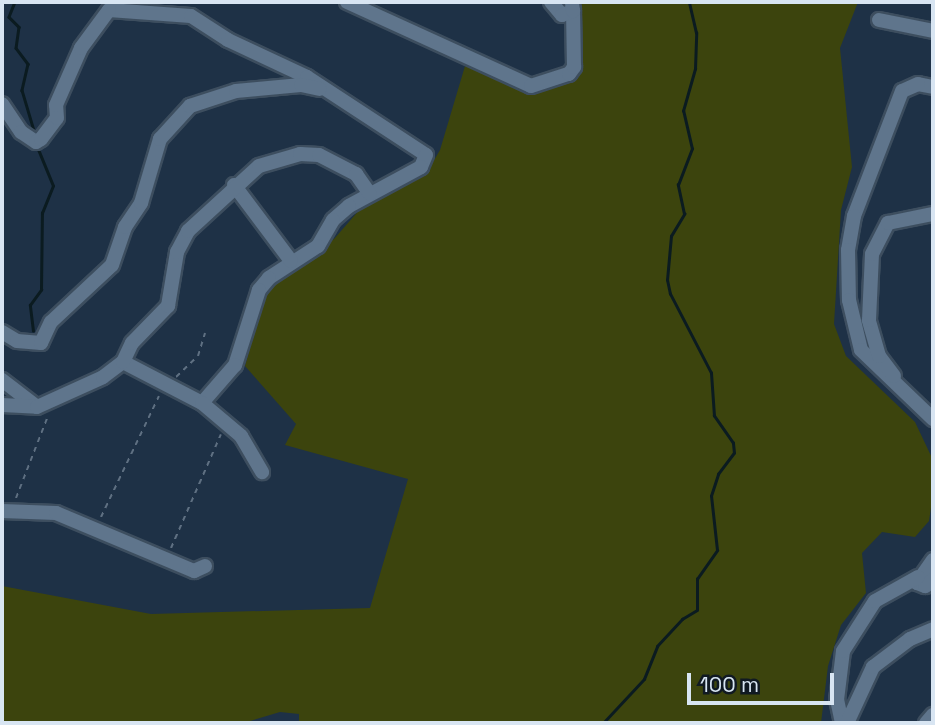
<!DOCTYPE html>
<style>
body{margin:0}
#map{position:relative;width:935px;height:725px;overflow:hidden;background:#1e3146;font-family:"Space Grotesk",sans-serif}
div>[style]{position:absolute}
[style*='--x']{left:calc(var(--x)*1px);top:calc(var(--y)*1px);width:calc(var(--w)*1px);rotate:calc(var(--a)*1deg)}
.green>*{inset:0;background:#3c440d}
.stream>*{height:2.5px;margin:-1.25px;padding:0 1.25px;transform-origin:1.25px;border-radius:1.25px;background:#0b1b20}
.path>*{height:2px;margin-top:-1px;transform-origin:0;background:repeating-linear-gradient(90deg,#5f7082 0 5px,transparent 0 10px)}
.roads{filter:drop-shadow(2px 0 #3d4e5f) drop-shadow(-2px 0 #3d4e5f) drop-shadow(0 2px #3d4e5f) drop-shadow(0 -2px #3d4e5f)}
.minor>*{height:14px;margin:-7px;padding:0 7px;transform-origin:7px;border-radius:7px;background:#5f758c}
span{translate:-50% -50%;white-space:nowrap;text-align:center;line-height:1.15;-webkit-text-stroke:7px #101922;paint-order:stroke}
.frame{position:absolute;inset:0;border:4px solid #d8e5f2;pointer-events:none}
.scale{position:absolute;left:687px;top:673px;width:147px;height:32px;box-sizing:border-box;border:4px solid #d8e5f2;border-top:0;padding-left:9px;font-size:21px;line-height:24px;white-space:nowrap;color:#d8e5f2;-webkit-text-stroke:5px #101922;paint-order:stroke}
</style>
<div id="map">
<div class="green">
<div style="clip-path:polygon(576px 2px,858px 2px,840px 48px,852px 167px,841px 210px,834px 324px,846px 356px,915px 422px,933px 460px,933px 494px,929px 521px,915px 537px,882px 532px,862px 553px,866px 593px,841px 625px,828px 666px,821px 723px,299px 723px,299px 714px,280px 712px,243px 723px,2px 723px,2px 586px,151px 614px,370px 608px,408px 479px,285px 445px,296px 424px,245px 366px,265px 292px,334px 239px,368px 200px,430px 167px,440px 150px,465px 66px,530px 88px,575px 66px)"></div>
</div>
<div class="stream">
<div style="--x:15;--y:2;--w:16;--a:112"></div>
<div style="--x:9;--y:17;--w:14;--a:45"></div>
<div style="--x:19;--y:27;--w:21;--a:98"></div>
<div style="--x:16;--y:48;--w:20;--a:53"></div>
<div style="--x:28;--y:64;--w:27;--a:103"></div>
<div style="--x:22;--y:90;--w:46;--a:73.5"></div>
<div style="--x:33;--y:331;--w:26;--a:-97"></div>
<div style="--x:30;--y:305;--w:19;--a:-54"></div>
<div style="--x:41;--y:290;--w:77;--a:-89.3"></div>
<div style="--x:42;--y:213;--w:29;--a:-68"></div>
<div style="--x:53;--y:186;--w:42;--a:-112.3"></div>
<div style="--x:603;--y:723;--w:60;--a:-47"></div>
<div style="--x:644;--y:679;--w:35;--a:-68"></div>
<div style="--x:657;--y:646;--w:37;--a:-47"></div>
<div style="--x:682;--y:619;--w:17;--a:-31"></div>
<div style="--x:697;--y:610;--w:31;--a:-90"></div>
<div style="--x:697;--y:579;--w:35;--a:-55"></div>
<div style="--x:717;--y:550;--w:54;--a:-96.3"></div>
<div style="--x:711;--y:496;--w:23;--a:-72"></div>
<div style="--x:718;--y:474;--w:26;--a:-53"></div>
<div style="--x:734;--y:453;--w:10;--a:-96"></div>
<div style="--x:733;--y:443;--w:33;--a:-125"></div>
<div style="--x:714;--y:416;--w:43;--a:-94"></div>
<div style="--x:711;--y:373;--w:89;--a:-117.4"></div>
<div style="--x:670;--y:294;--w:14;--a:-102"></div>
<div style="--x:667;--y:280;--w:44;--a:-84.8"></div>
<div style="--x:671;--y:236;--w:26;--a:-59"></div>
<div style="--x:684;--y:214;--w:30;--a:-102"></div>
<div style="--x:678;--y:185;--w:39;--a:-69"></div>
<div style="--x:692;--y:149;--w:39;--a:-103"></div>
<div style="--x:683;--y:111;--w:44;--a:-74.1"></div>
<div style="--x:695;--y:69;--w:36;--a:-88"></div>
<div style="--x:696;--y:33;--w:32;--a:-103"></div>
</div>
<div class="path">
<div style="--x:176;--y:377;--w:30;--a:-44"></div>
<div style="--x:198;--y:356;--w:24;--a:-73"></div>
<div style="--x:16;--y:498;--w:88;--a:-68.7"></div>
<div style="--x:101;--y:517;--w:134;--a:-64.4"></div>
<div style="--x:171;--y:548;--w:124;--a:-66.3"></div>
</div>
<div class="roads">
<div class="minor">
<div style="--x:347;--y:2;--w:202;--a:24.5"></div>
<div style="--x:531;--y:86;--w:40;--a:-18"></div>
<div style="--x:569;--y:74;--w:9;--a:-54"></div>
<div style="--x:574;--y:67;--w:56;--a:-91"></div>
<div style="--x:551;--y:2;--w:17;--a:50"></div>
<div style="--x:562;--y:15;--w:12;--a:-20"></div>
<div style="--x:573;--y:11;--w:8;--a:-97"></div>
<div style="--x:109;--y:10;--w:82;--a:4.2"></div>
<div style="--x:191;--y:16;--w:44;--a:33"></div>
<div style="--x:228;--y:40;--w:87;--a:25.1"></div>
<div style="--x:307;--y:77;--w:142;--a:33.2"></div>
<div style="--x:426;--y:155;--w:13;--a:113"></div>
<div style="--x:421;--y:167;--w:82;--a:151.6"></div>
<div style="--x:349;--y:206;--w:21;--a:139"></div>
<div style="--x:333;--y:220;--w:30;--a:120"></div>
<div style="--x:318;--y:246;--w:59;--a:146.9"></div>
<div style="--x:269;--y:278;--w:16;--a:130"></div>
<div style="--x:259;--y:290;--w:79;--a:107.7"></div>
<div style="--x:235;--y:365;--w:50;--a:131"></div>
<div style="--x:879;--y:20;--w:55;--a:11.5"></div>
<div style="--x:933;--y:87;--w:15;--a:-169"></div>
<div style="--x:918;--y:84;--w:17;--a:156"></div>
<div style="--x:902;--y:91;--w:134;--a:111"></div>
<div style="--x:854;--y:216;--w:35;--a:100"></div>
<div style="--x:848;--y:250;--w:50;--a:88.9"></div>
<div style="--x:849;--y:300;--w:51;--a:76.5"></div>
<div style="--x:861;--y:350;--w:100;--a:43.8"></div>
<div style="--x:2;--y:104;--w:34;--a:56"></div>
<div style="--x:21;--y:132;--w:18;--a:34"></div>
<div style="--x:36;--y:142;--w:6;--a:-31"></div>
<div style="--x:41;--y:139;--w:26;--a:-53"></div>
<div style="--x:57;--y:118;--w:13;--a:-94"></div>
<div style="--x:56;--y:105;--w:62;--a:-66.3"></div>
<div style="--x:81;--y:48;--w:47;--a:-53.6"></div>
<div style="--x:234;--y:185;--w:95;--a:53.1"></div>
<div style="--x:2;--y:332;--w:17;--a:31"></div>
<div style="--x:17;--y:341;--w:24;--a:5"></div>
<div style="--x:41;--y:343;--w:23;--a:-65"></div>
<div style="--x:51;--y:322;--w:83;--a:-43.1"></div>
<div style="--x:112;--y:265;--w:40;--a:-71.1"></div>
<div style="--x:125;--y:227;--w:29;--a:-56"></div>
<div style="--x:141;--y:203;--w:67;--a:-73.5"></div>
<div style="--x:160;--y:139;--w:45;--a:-47.7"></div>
<div style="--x:190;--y:106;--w:48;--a:-18.1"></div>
<div style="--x:236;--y:91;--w:65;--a:-5.3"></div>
<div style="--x:301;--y:85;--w:19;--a:12"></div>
<div style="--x:123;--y:362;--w:89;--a:27.4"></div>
<div style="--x:202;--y:403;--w:51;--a:40.2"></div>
<div style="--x:241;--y:436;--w:42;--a:59.7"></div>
<div style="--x:894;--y:376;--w:25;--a:-127"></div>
<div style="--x:879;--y:356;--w:37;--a:-106"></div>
<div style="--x:869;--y:320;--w:66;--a:-87.4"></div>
<div style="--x:872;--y:254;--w:35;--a:-63"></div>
<div style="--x:888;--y:223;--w:46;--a:-11.3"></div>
<div style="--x:2;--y:380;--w:44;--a:37.6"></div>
<div style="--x:2;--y:405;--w:35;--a:3"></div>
<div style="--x:37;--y:407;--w:72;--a:-24.4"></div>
<div style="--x:103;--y:377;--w:25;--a:-37"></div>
<div style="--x:123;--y:362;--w:21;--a:-65"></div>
<div style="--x:132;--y:343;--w:52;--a:-45.8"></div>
<div style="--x:168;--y:306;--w:55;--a:-80.5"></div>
<div style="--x:177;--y:252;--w:24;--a:-62"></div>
<div style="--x:188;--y:231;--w:96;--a:-42.5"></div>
<div style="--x:259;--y:166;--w:43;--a:-16.3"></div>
<div style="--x:300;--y:154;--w:19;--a:3"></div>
<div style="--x:319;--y:155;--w:42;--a:27.2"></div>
<div style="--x:356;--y:174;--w:24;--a:55"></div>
<div style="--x:2;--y:511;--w:54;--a:2.1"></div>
<div style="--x:56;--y:513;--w:150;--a:22.8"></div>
<div style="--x:194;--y:571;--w:12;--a:-24"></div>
<div style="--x:933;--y:560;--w:28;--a:125"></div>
<div style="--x:917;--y:583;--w:9;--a:21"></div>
<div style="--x:925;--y:586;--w:10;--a:-37"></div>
<div style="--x:842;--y:723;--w:24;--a:-102"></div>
<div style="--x:837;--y:700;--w:49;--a:-83"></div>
<div style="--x:843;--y:651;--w:59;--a:-57.4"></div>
<div style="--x:875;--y:601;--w:49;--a:-29.2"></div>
<div style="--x:847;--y:723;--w:62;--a:-65.1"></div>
<div style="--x:873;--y:667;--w:46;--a:-37.1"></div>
<div style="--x:910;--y:639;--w:25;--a:-23"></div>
<div style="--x:926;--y:723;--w:11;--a:-49"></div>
</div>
</div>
<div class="frame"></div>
<div class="scale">100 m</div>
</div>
